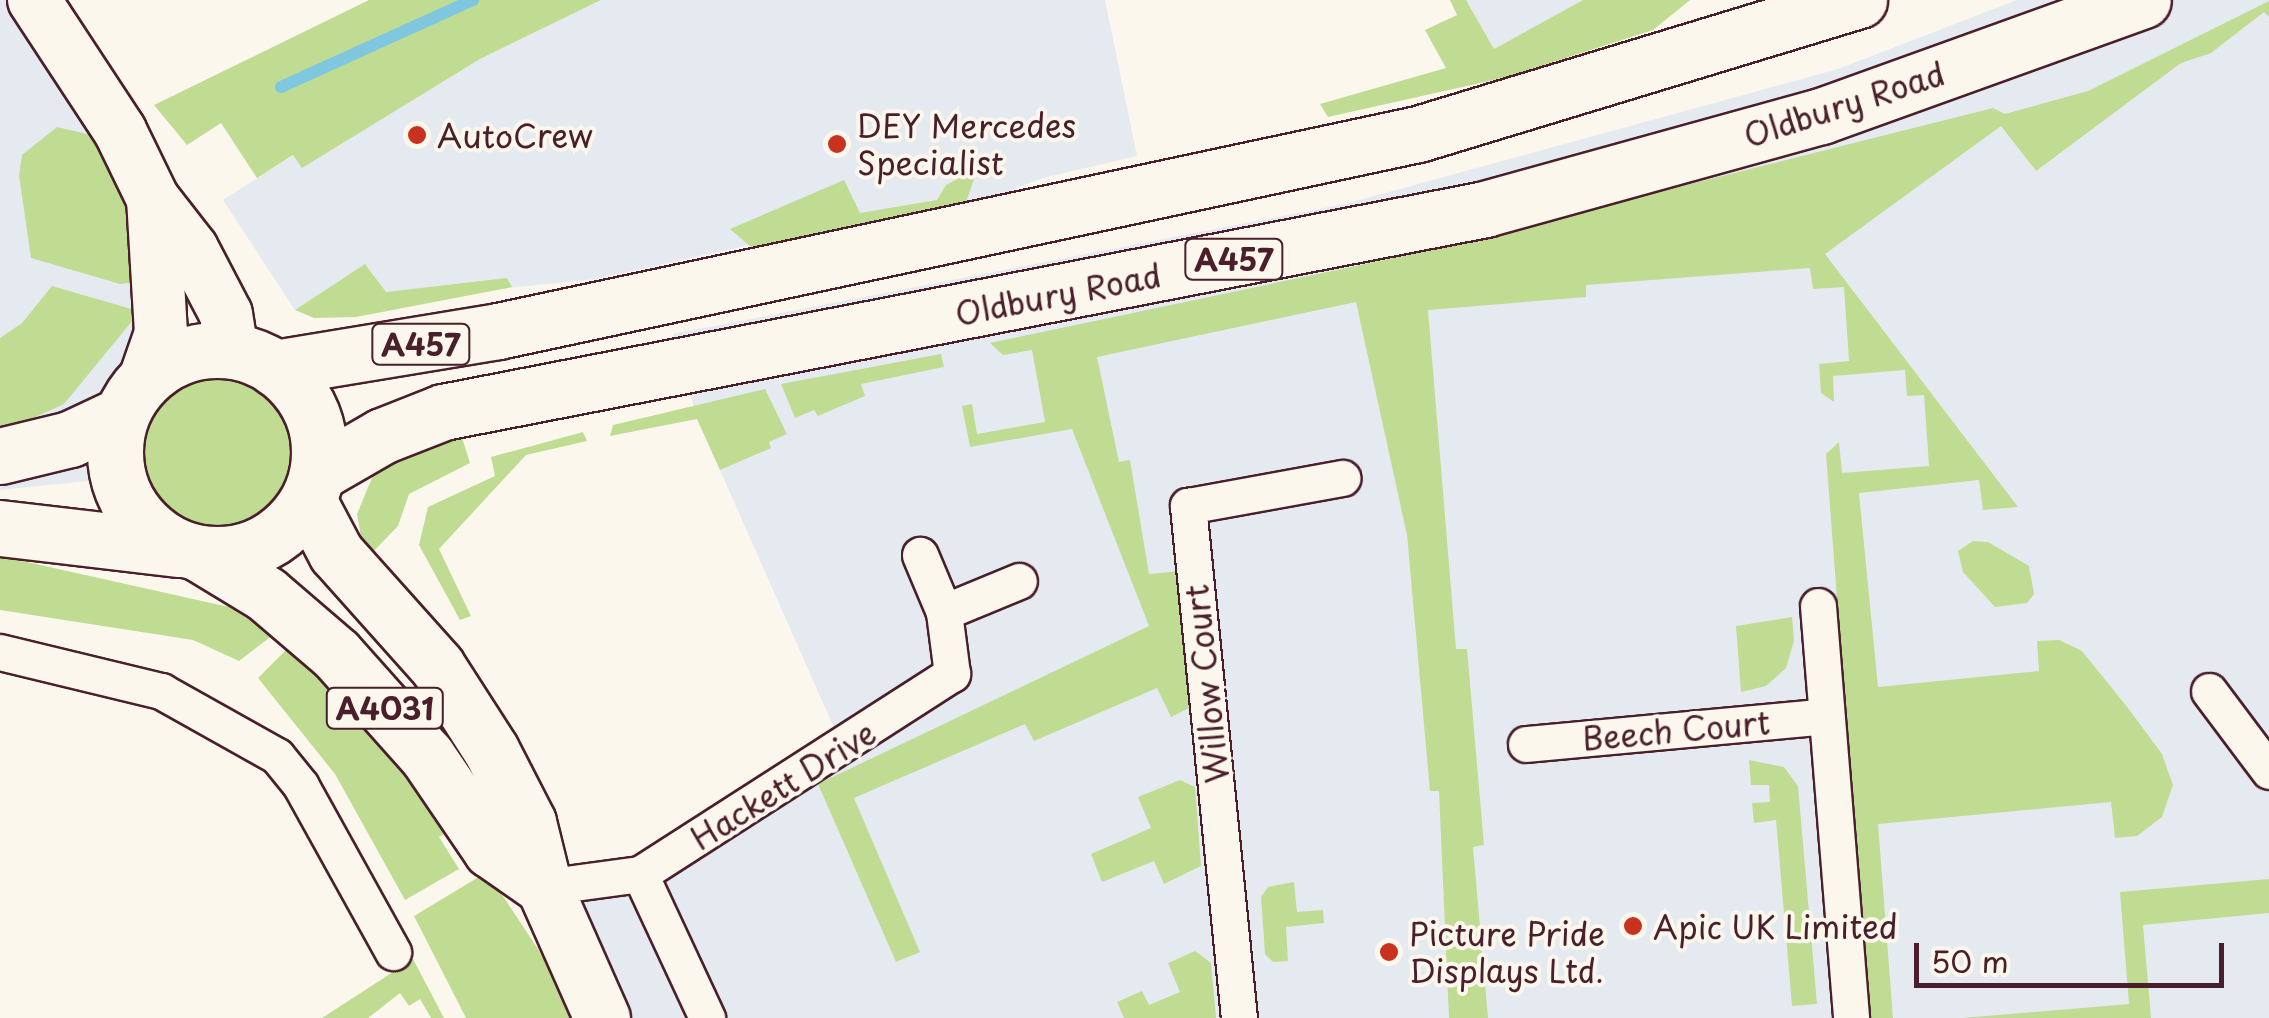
<!DOCTYPE html>
<style>
body{margin:0}
#map{position:relative;width:2269px;height:1018px;overflow:hidden;background:#fbf7ec;font-family:"Playpen Sans",sans-serif}
div>[style]{position:absolute}
[style*='--x']{left:calc(var(--x)*1px);top:calc(var(--y)*1px);width:calc(var(--w)*1px);rotate:calc(var(--a)*1deg)}
.built>*{inset:0;background:#e5eaf0}
.green>*{inset:0;background:#c0dc93}
.round{border-radius:50%}
.stream>*{height:12px;margin:-6px;padding:0 6px;transform-origin:6px;border-radius:6px;background:#7ec7df}
.roads{filter:drop-shadow(2px 0 #4a1f2b) drop-shadow(-2px 0 #4a1f2b) drop-shadow(0 2px #4a1f2b) drop-shadow(0 -2px #4a1f2b)}
.street>*{height:35px;margin:-17.5px;padding:0 17.5px;transform-origin:17.5px;border-radius:17.5px;background:#fbf7ec}
.secondary>*{height:52px;margin:-26px;padding:0 26px;transform-origin:26px;border-radius:26px;background:#fbf7ec}
.primary>*{height:55px;margin:-27.5px;padding:0 27.5px;transform-origin:27.5px;border-radius:27.5px;background:#fbf7ec}
.primary>.ring{margin:-27.5px;padding:0;box-sizing:content-box;background:none;border:55px solid #fbf7ec;border-radius:50%}
.dots>*{width:28px;height:28px;translate:-50% -50%;box-sizing:border-box;border:5px solid #fbf7ec;border-radius:50%}
span{translate:-50% -50%;white-space:nowrap;text-align:center;line-height:1.15;-webkit-text-stroke:8px #fbf7ec;paint-order:stroke}
.shield-label span{padding:2px 8px;background:#fbf7ec;border:2px solid;border-radius:8px;-webkit-text-stroke-width:0}
.shield-label{font-size:30px;color:#4a1f2b;font-weight:700}
.street-label{font-size:32px;color:#4a1f2b}
.poi-label{font-size:32px;color:#4a1f2b}
.left{translate:0 -50%;text-align:left}
.scale{position:absolute;left:1914px;top:943px;width:310px;height:45px;box-sizing:border-box;border:5px solid #4a1f2b;border-top:0;padding-left:12px;font-size:30px;line-height:35px;white-space:nowrap;color:#4a1f2b;-webkit-text-stroke:8px #fbf7ec;paint-order:stroke}
</style>
<div id="map">
<div class="built">
<div style="clip-path:polygon(0 0,34px 0,185px 302px,185px 355px,174px 358px,114px 449px,117px 478px,0 490px)"></div>
<div style="clip-path:polygon(601px 0,1105px 0,1137px 156px,1043px 178px,964px 208px,809px 232px,596px 279px,295px 310px,223px 200px,294px 155px,302px 167px,480px 59px)"></div>
<div style="clip-path:polygon(1466px 0,1690px 0,1653px 30px,1494px 49px)"></div>
<div style="clip-path:polygon(2017px 0,2269px 0,2269px 1018px,602px 1018px,544px 887px,600px 881px,843px 748px,697px 418px,673px 334px,1345px 204px,1838px 69px)"></div>
</div>
<div class="green">
<div style="clip-path:polygon(369px 0,601px 0,480px 59px,302px 168px,293px 155px,257px 178px,221px 123px,187px 145px,154px 105px)"></div>
<div style="clip-path:polygon(1450px 0,1466px 0,1494px 49px,1583px 0,1690px 0,1653px 30px,1507px 77px,1328px 117px,1320px 104px,1446px 68px,1425px 30px,1457px 15px)"></div>
<div style="clip-path:polygon(2269px 1px,2269px 17px,2264px 12px,2211px 53px,2181px 63px,2036px 171px,2001px 126px,1825px 254px,2018px 507px,1983px 510px,1979px 480px,1859px 493px,1878px 687px,2039px 671px,2037px 641px,2059px 640px,2082px 651px,2128px 708px,2162px 754px,2173px 785px,2162px 817px,2137px 836px,2115px 838px,2111px 802px,1878px 824px,1893px 1018px,1869px 1018px,1826px 454px,1839px 442px,1842px 473px,1929px 466px,1924px 395px,1907px 396px,1905px 370px,1833px 376px,1834px 402px,1821px 393px,1819px 364px,1849px 361px,1844px 287px,1813px 289px,1810px 268px,1586px 285px,1586px 297px,1428px 310px,1456px 649px,1467px 649px,1484px 845px,1473px 847px,1488px 1018px,1449px 1018px,1439px 791px,1430px 791px,1407px 535px,1356px 302px,1097px 357px,1119px 462px,1130px 460px,1149px 574px,1181px 571px,1191px 707px,1171px 717px,1157px 688px,1034px 741px,1025px 724px,854px 798px,920px 952px,896px 962px,818px 784px,1149px 626px,1072px 429px,970px 447px,962px 406px,972px 404px,977px 434px,1045px 422px,1032px 350px,1003px 355px,990px 343px,1408px 255px,1993px 108px,2005px 114px,2088px 91px)"></div>
<div style="clip-path:polygon(57px 127px,96px 136px,126px 193px,140px 282px,120px 284px,31px 258px,19px 175px,22px 155px)"></div>
<div style="clip-path:polygon(978px 168px,964px 208px,751px 247px,730px 229px,844px 180px,860px 213px,937px 200px,946px 185px)"></div>
<div style="clip-path:polygon(365px 264px,386px 292px,507px 278px,512px 287px,356px 317px,314px 318px,295px 310px)"></div>
<div style="clip-path:polygon(52px 286px,135px 310px,133px 320px,64px 404px,0 433px,0 338px,22px 323px)"></div>
<div style="clip-path:polygon(941px 354px,944px 367px,861px 384px,865px 396px,818px 416px,814px 410px,795px 418px,781px 384px)"></div>
<div class="round" style="left:143px;top:376px;width:150px;height:150px"></div>
<div style="clip-path:polygon(765px 389px,787px 434px,769px 442px,771px 448px,720px 470px,697px 419px,610px 436px,613px 425px)"></div>
<div style="clip-path:polygon(583px 432px,587px 441px,526px 455px,439px 549px,471px 616px,460px 620px,419px 545px,428px 507px,495px 476px,491px 457px)"></div>
<div style="clip-path:polygon(461px 434px,470px 463px,409px 494px,398px 526px,365px 560px,357px 514px,374px 473px,391px 460px)"></div>
<div style="clip-path:polygon(1988px 542px,2029px 566px,2034px 594px,2027px 603px,1995px 607px,1963px 572px,1958px 551px,1973px 541px)"></div>
<div style="clip-path:polygon(0 556px,229px 607px,273px 635px,239px 661px,193px 640px,0 610px)"></div>
<div style="clip-path:polygon(1792px 617px,1794px 641px,1786px 668px,1766px 686px,1741px 692px,1736px 626px)"></div>
<div style="clip-path:polygon(289px 647px,341px 689px,458px 825px,439px 837px,459px 869px,405px 900px,335px 774px,258px 678px)"></div>
<div style="clip-path:polygon(1749px 760px,1784px 767px,1798px 786px,1817px 1004px,1792px 1006px,1776px 820px,1754px 823px,1752px 803px,1770px 802px,1769px 785px,1751px 785px)"></div>
<div style="clip-path:polygon(1180px 780px,1195px 787px,1201px 866px,1164px 884px,1154px 861px,1102px 882px,1091px 854px,1151px 828px,1138px 797px)"></div>
<div style="clip-path:polygon(487px 872px,540px 952px,574px 1018px,466px 1018px,414px 916px)"></div>
<div style="clip-path:polygon(2269px 879px,2269px 913px,2143px 925px,2151px 1018px,1962px 1018px,2129px 1004px,2120px 892px)"></div>
<div style="clip-path:polygon(1294px 882px,1297px 912px,1323px 910px,1324px 923px,1286px 927px,1288px 961px,1273px 962px,1265px 954px,1261px 897px,1268px 887px)"></div>
<div style="clip-path:polygon(1195px 951px,1211px 963px,1216px 1018px,1124px 1018px,1117px 1002px,1142px 991px,1149px 1005px,1180px 992px,1168px 963px)"></div>
<div style="clip-path:polygon(413px 959px,444px 1018px,431px 1018px,420px 999px,409px 1006px,400px 993px,368px 1018px,322px 1018px)"></div>
</div>
<div class="stream">
<div style="--x:281;--y:87;--w:211;--a:-24.4"></div>
</div>
<div class="roads">
<div class="street">
<div style="--x:1818;--y:606;--w:413;--a:85.4"></div>
<div style="--x:944;--y:612;--w:81;--a:-22.5"></div>
<div style="--x:0;--y:652;--w:166;--a:13.6"></div>
<div style="--x:161;--y:691;--w:133;--a:29.3"></div>
<div style="--x:277;--y:756;--w:38;--a:51"></div>
<div style="--x:301;--y:786;--w:190;--a:61"></div>
<div style="--x:2209;--y:691;--w:100;--a:53.1"></div>
<div style="--x:1526;--y:744;--w:301;--a:-5.3"></div>
<div style="--x:640;--y:874;--w:159;--a:65"></div>
<div style="--x:544;--y:887;--w:97;--a:-7.7"></div>
<div style="--x:640;--y:874;--w:371;--a:-32.7"></div>
<div style="--x:952;--y:674;--w:63;--a:-97.4"></div>
<div style="--x:944;--y:612;--w:62;--a:-112.8"></div>
<div style="--x:1239;--y:1018;--w:515;--a:-95.69"></div>
<div style="--x:1188;--y:506;--w:157;--a:-10.3"></div>
</div>
<div class="secondary">
<div style="--x:34;--y:0;--w:157;--a:56.7"></div>
<div style="--x:120;--y:131;--w:76;--a:64.1"></div>
<div style="--x:153;--y:199;--w:63;--a:52"></div>
<div style="--x:192;--y:249;--w:73;--a:62.4"></div>
<div style="--x:226;--y:314;--w:37;--a:81"></div>
<div style="--x:145;--y:379;--w:49;--a:-70.8"></div>
<div style="--x:161;--y:333;--w:134;--a:-93.4"></div>
</div>
<div class="primary">
<div class="ring" style="left:115px;top:350px;width:149px;height:149px"></div>
<div style="--x:275;--y:368;--w:226;--a:-9.4"></div>
<div style="--x:498;--y:331;--w:941;--a:-12.09"></div>
<div style="--x:1418;--y:134;--w:461;--a:-16.9"></div>
<div style="--x:0;--y:456;--w:72;--a:-13.7"></div>
<div style="--x:70;--y:439;--w:56;--a:-25.2"></div>
<div style="--x:318;--y:473;--w:74;--a:-30"></div>
<div style="--x:382;--y:436;--w:66;--a:-21.5"></div>
<div style="--x:443;--y:412;--w:1062;--a:-11.02"></div>
<div style="--x:1485;--y:209;--w:349;--a:-15.5"></div>
<div style="--x:1821;--y:116;--w:342;--a:-19.8"></div>
<div style="--x:308;--y:500;--w:60;--a:62.2"></div>
<div style="--x:336;--y:553;--w:152;--a:48.2"></div>
<div style="--x:437;--y:666;--w:100;--a:57.3"></div>
<div style="--x:491;--y:750;--w:81;--a:62.8"></div>
<div style="--x:528;--y:822;--w:67;--a:76.2"></div>
<div style="--x:544;--y:887;--w:143;--a:66.1"></div>
<div style="--x:0;--y:528;--w:181;--a:6.7"></div>
<div style="--x:200;--y:554;--w:77;--a:31.2"></div>
<div style="--x:266;--y:594;--w:92;--a:40.6"></div>
<div style="--x:336;--y:654;--w:137;--a:48.3"></div>
<div style="--x:427;--y:756;--w:114;--a:55.8"></div>
<div style="--x:491;--y:850;--w:65;--a:34.9"></div>
</div>
</div>
<div class="dots">
<div style="left:417px;top:135px;background:#c8321e"></div>
<div style="left:837px;top:144px;background:#c8321e"></div>
<div style="left:1633px;top:926px;background:#c8321e"></div>
<div style="left:1389px;top:952px;background:#c8321e"></div>
</div>
<div class="shield-label">
<span style="left:1234px;top:259px">A457</span>
<span style="left:421px;top:344px">A457</span>
<span style="left:385px;top:708px">A4031</span>
</div>
<div class="street-label">
<span style="left:1844px;top:104px;rotate:-18deg">Oldbury Road</span>
<span style="left:1058px;top:294px;rotate:-11deg">Oldbury Road</span>
<span style="left:1206px;top:684px;rotate:-96deg">Willow Court</span>
<span style="left:1676px;top:730px;rotate:-5deg">Beech Court</span>
<span style="left:783px;top:785px;rotate:-32deg">Hackett Drive</span>
</div>
<div class="poi-label">
<span class="left" style="left:857px;top:144px">DEY Mercedes<br>Specialist</span>
<span class="left" style="left:437px;top:135px">AutoCrew</span>
<span class="left" style="left:1653px;top:926px">Apic UK Limited</span>
<span class="left" style="left:1409px;top:952px">Picture Pride<br>Displays Ltd.</span>
</div>
<div class="scale">50 m</div>
</div>
